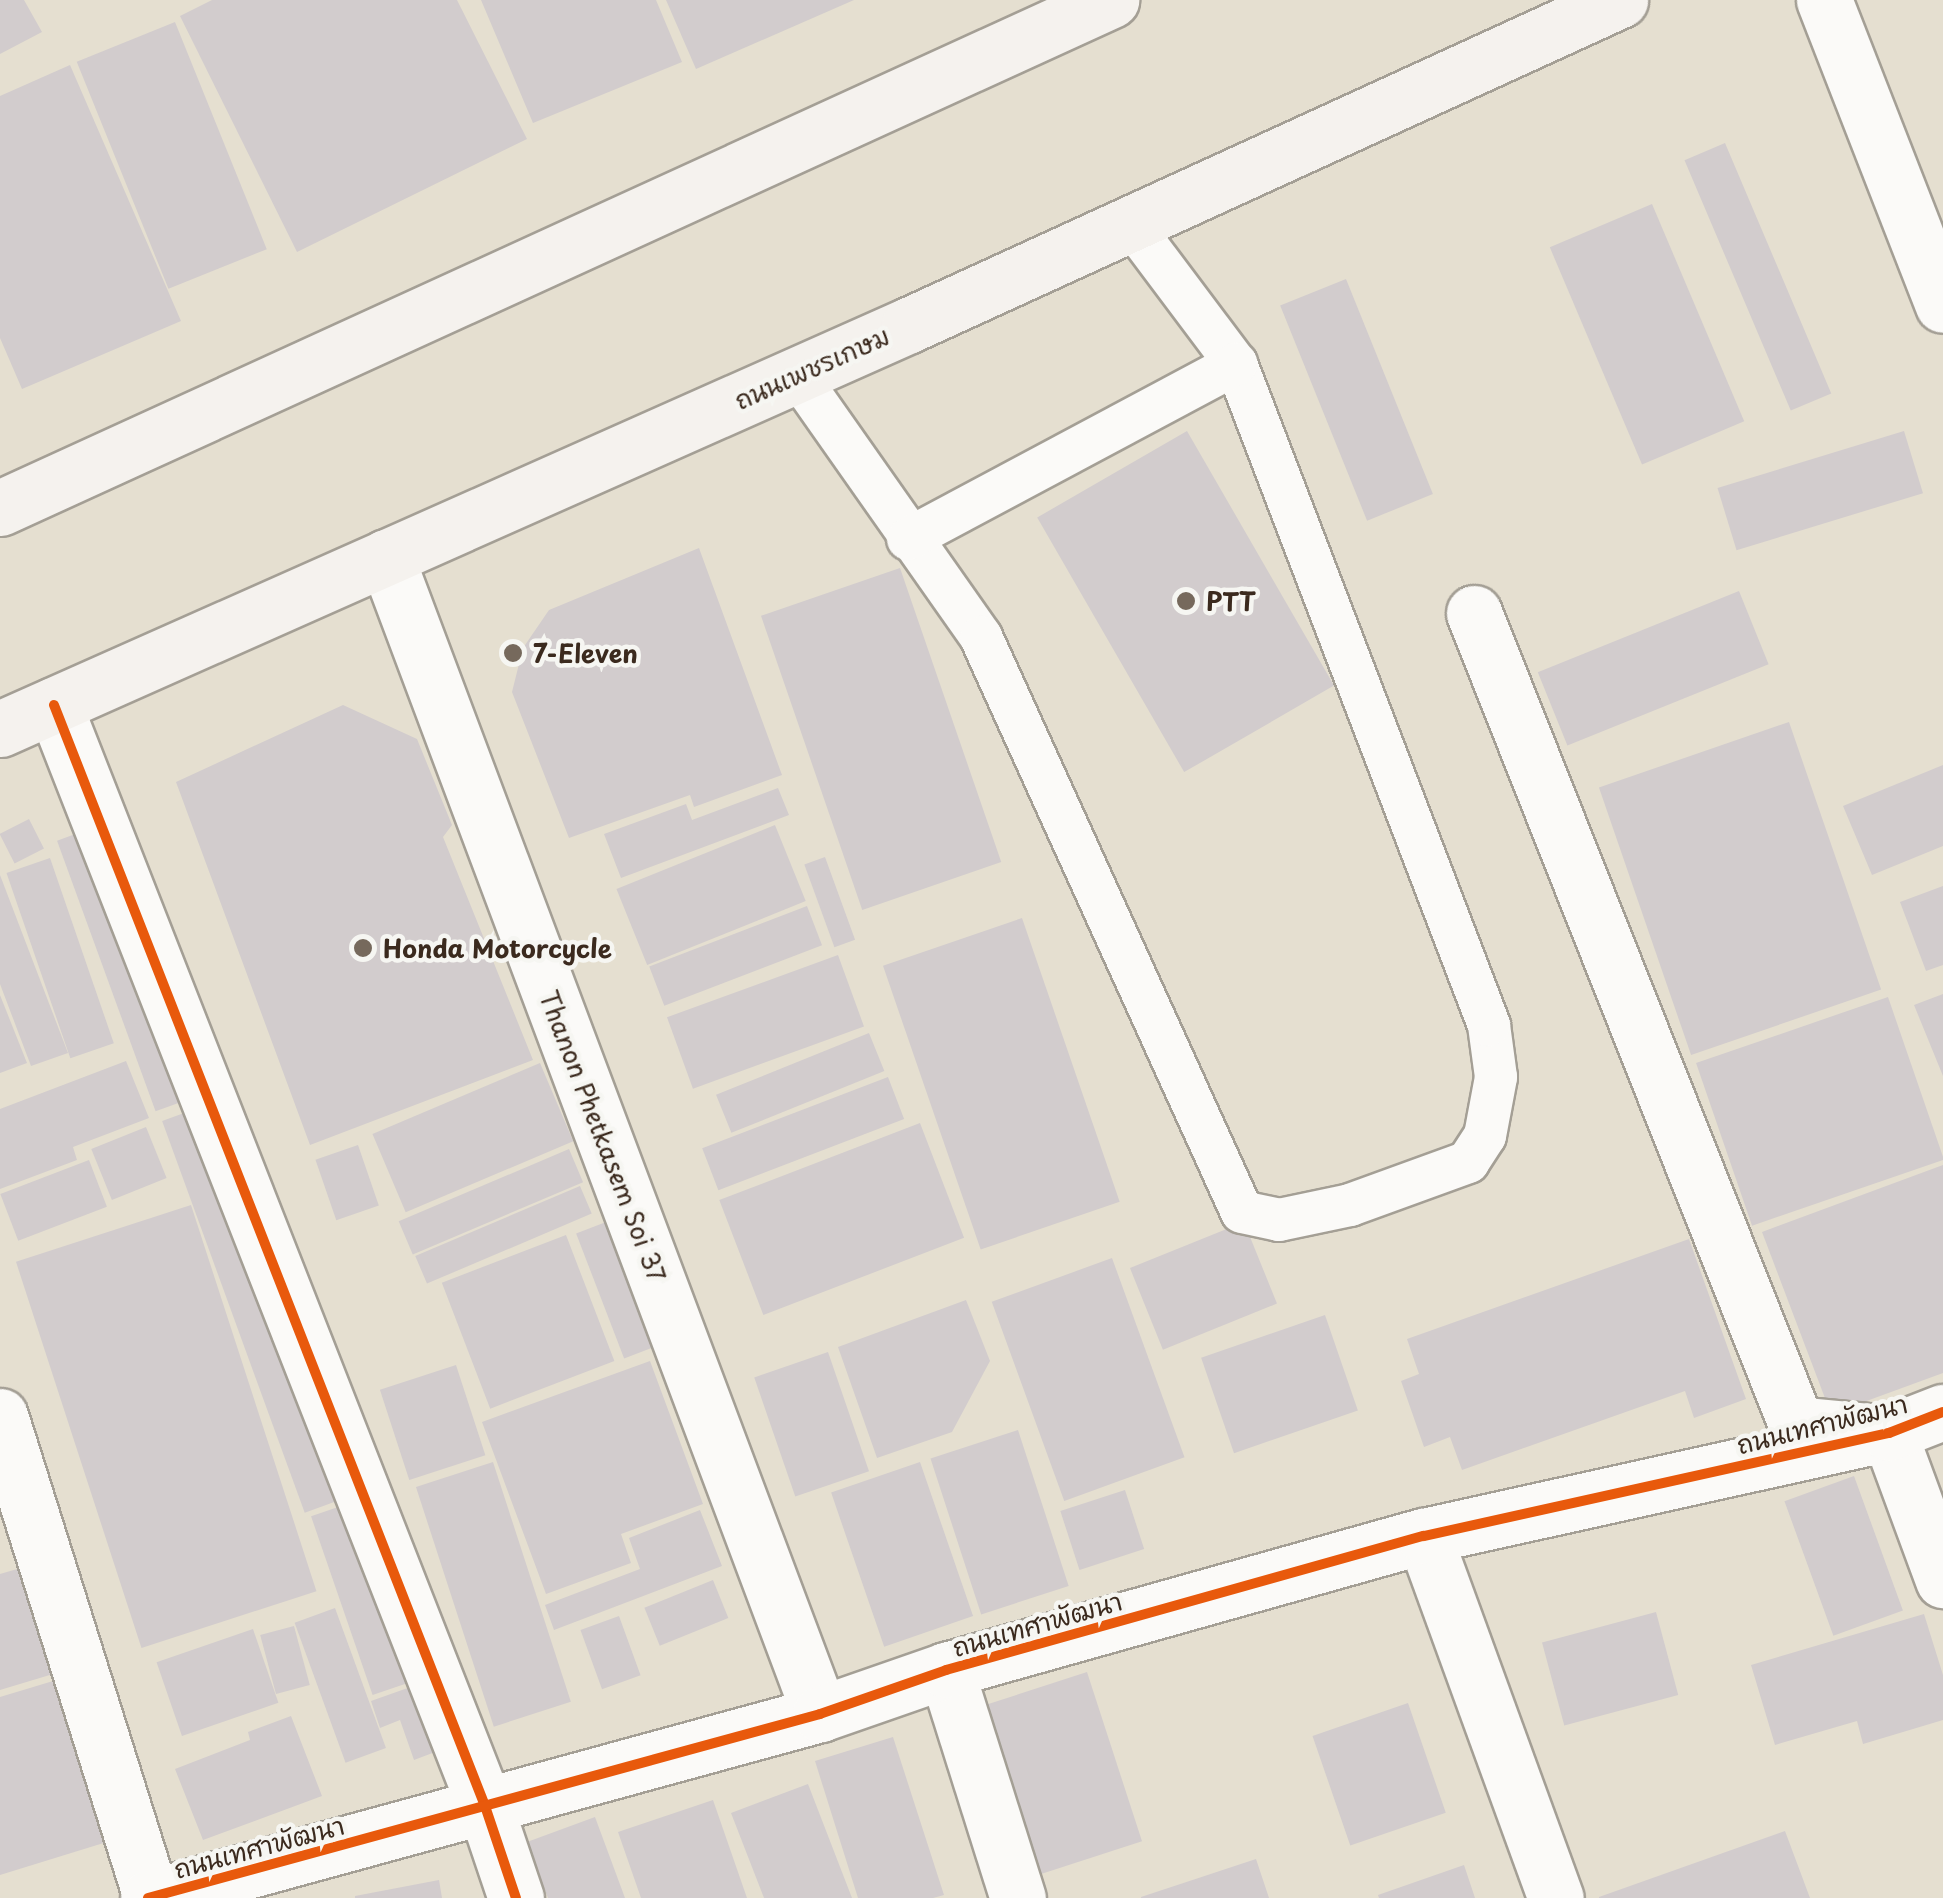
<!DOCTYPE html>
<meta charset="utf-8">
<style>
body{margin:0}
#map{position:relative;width:1943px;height:1898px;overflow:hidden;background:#e5dfd0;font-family:"Playpen Sans","Playpen Sans Thai",sans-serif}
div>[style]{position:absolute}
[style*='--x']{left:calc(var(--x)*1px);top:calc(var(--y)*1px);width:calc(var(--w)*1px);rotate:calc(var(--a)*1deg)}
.building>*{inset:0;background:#d2cccd;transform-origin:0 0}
.roads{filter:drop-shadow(2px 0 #a49f95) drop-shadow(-2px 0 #a49f95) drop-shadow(0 2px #a49f95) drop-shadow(0 -2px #a49f95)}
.service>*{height:42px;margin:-21px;padding:0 21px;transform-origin:21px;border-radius:21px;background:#fbfaf8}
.minor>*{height:55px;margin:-27.5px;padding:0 27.5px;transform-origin:27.5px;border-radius:27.5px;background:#fbfaf8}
.secondary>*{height:55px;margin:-27.5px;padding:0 27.5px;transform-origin:27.5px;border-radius:27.5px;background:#f5f2ee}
.cycleway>*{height:10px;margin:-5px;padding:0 5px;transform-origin:5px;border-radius:5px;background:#e8590c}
.dots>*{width:28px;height:28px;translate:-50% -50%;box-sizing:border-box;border:5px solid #f6f6f2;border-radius:50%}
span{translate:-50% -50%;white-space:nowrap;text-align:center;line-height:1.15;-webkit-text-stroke:9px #f6f6f2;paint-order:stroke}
.street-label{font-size:25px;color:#3b2a1e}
.poi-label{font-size:25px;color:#3b2a1e;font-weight:700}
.left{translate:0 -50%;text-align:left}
</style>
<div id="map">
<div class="building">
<div style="clip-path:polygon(0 0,24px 0,42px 32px,0 54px)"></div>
<div style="clip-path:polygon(212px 0,457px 0,527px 139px,297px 252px,180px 16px)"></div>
<div style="clip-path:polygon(481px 0,656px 0,682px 62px,533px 123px)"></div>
<div style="clip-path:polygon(666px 0,854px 0,696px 69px)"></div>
<div style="left:175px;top:22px;width:245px;height:106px;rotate:68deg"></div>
<div style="clip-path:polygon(70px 65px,181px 321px,22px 389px,0 338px,0 96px)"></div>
<div style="left:1725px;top:143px;width:272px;height:44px;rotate:67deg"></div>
<div style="left:1652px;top:204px;width:236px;height:111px;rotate:67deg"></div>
<div style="left:1346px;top:279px;width:232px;height:71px;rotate:68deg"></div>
<div style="left:1187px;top:431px;width:294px;height:173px;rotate:60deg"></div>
<div style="left:1904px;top:431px;width:65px;height:195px;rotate:73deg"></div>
<div style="clip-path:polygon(699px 548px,782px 775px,694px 807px,690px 795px,569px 838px,512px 692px,523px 648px,549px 610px)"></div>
<div style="left:900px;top:568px;width:311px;height:147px;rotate:71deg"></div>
<div style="left:1739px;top:591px;width:79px;height:217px;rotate:68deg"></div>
<div style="clip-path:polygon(343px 705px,417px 739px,452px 825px,443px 837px,533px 1060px,310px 1145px,176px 782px)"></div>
<div style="left:1789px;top:722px;width:283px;height:201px;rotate:71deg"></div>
<div style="clip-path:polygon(1943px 765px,1943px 846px,1872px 875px,1843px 806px)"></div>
<div style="clip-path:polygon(778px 788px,789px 815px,621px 878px,604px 834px,686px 804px,692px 820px)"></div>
<div style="left:29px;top:819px;width:33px;height:33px;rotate:63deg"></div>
<div style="left:775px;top:825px;width:82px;height:171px;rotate:68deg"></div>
<div style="left:89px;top:829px;width:288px;height:34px;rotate:70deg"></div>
<div style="left:825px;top:857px;width:88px;height:22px;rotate:70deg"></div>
<div style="left:50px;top:858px;width:196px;height:46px;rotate:71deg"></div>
<div style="clip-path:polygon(0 875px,68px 1053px,31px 1066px,0 984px)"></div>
<div style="clip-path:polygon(1943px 886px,1943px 965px,1926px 971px,1900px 902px)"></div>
<div style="left:807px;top:906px;width:42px;height:169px;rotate:69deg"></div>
<div style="left:1022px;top:918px;width:300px;height:147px;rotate:71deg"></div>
<div style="left:838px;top:955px;width:76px;height:182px;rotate:70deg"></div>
<div style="clip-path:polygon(1943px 994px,1943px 1076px,1914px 1005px)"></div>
<div style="clip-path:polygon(0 995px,27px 1063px,0 1073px)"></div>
<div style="left:1888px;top:997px;width:172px;height:203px;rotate:71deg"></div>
<div style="left:869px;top:1033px;width:41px;height:165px;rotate:68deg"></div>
<div style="clip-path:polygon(126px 1061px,149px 1118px,73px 1147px,77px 1160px,0 1189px,0 1109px)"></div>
<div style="left:540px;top:1063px;width:85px;height:182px;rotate:67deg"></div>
<div style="left:888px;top:1077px;width:45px;height:199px;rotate:69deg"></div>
<div style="left:195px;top:1109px;width:417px;height:35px;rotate:70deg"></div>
<div style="left:920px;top:1123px;width:123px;height:215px;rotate:69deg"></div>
<div style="left:146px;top:1127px;width:55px;height:59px;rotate:68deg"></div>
<div style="left:358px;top:1145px;width:64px;height:45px;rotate:71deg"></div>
<div style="left:569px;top:1149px;width:36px;height:185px;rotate:67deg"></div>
<div style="left:89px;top:1160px;width:50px;height:95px;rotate:69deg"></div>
<div style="clip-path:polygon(1943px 1165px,1943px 1373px,1831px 1414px,1762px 1232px)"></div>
<div style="left:580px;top:1186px;width:30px;height:179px;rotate:67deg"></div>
<div style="left:191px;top:1205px;width:406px;height:184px;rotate:72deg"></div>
<div style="left:606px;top:1222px;width:134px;height:32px;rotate:69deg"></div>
<div style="left:1244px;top:1222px;width:88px;height:123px;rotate:68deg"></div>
<div style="left:566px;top:1235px;width:135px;height:133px;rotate:69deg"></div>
<div style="clip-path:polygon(1689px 1239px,1746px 1399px,1694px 1418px,1685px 1391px,1462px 1470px,1450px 1437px,1424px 1447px,1401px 1381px,1419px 1374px,1407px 1339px)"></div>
<div style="left:1112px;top:1258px;width:212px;height:128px;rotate:70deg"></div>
<div style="clip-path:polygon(966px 1300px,990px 1361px,952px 1432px,877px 1458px,838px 1347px)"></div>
<div style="left:1325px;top:1315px;width:101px;height:131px;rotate:71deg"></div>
<div style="left:828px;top:1352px;width:126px;height:78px;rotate:71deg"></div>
<div style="clip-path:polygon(650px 1361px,703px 1504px,621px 1534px,631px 1563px,546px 1594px,482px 1422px)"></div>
<div style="left:456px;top:1365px;width:95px;height:80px;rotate:72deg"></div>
<div style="left:1018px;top:1430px;width:164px;height:92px;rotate:72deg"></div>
<div style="left:493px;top:1462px;width:252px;height:81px;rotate:72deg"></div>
<div style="left:920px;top:1462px;width:163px;height:94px;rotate:71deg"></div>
<div style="left:1854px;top:1476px;width:143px;height:74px;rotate:70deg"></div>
<div style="left:1125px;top:1490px;width:62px;height:68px;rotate:72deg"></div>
<div style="left:347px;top:1504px;width:189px;height:38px;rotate:71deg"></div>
<div style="clip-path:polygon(700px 1510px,722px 1566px,554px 1630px,545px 1605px,640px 1569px,629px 1538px)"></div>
<div style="clip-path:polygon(31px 1565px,63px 1671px,0 1690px,0 1574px)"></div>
<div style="left:713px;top:1580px;width:41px;height:74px;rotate:68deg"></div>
<div style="left:335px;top:1608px;width:149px;height:43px;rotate:70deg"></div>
<div style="left:1656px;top:1612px;width:86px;height:118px;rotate:75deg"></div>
<div style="clip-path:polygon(1924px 1614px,1943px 1675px,1943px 1720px,1863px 1744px,1857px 1721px,1775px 1745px,1751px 1665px)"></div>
<div style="left:619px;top:1616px;width:63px;height:41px;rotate:70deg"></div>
<div style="left:294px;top:1626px;width:61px;height:35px;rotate:75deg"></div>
<div style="left:253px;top:1629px;width:78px;height:102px;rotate:71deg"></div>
<div style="left:1087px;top:1672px;width:178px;height:111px;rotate:72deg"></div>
<div style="clip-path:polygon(73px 1675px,123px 1837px,0 1875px,0 1697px)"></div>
<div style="clip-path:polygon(419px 1684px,443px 1749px,414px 1760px,400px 1720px,380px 1728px,371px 1701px)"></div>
<div style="left:1408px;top:1703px;width:116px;height:101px;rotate:71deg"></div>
<div style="clip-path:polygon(291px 1716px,322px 1796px,203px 1840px,175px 1769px,250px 1740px,248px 1732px)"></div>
<div style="clip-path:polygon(893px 1737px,944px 1895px,933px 1898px,858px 1898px,815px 1761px)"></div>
<div style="clip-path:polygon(808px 1784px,852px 1898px,764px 1898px,731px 1813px)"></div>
<div style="clip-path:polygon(713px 1800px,747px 1898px,641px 1898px,618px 1832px)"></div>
<div style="clip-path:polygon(595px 1817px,625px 1898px,548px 1898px,527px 1842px)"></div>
<div style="clip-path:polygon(1785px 1831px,1810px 1898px,1599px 1898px,1599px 1897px)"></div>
<div style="clip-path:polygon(1256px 1859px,1269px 1898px,1141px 1898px,1141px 1897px)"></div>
<div style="clip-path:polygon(1464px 1865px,1475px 1898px,1379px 1898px,1378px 1895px)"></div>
<div style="clip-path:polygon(439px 1880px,442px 1898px,355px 1898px,355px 1896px)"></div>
</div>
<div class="roads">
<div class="service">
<div style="--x:797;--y:375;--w:320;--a:54.9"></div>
<div style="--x:981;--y:637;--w:631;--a:65.59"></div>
<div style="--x:1242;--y:1212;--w:38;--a:12"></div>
<div style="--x:1279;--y:1220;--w:73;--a:-11.9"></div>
<div style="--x:1350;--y:1205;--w:126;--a:-20"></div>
<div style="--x:1468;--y:1162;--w:31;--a:-57"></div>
<div style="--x:1485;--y:1136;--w:60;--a:-79.4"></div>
<div style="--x:1496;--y:1077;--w:52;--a:-97.7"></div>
<div style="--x:1489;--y:1025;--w:708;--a:-110.94"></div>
<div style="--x:1236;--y:364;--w:175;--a:-126.9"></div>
<div style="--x:908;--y:539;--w:372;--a:-28.1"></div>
</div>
<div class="minor">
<div style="--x:1824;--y:0;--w:327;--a:68.7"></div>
<div style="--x:386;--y:557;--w:1236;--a:69.44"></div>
<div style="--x:1474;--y:613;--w:873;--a:68.34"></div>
<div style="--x:1796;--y:1424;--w:93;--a:5.5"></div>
<div style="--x:1889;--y:1433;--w:157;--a:69.8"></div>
<div style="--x:54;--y:705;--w:1182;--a:68.62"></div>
<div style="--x:485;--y:1806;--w:97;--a:71.4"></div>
<div style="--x:0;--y:1416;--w:504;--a:72.57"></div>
<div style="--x:1424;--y:1536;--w:385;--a:70"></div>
<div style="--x:946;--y:1670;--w:239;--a:72.5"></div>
<div style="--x:148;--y:1898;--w:697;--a:-15.31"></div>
<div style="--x:820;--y:1714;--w:133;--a:-19.2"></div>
<div style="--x:946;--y:1670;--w:496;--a:-15.7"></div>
<div style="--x:1424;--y:1536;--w:476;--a:-12.5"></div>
<div style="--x:1889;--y:1433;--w:58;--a:-21.3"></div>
</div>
<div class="secondary">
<div style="--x:0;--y:508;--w:1222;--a:-24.57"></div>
<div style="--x:0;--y:729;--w:995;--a:-23.96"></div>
<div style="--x:909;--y:325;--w:782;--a:-24.57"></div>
</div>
</div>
<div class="cycleway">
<div style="--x:54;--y:705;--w:1182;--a:68.62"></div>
<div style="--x:485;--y:1806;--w:97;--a:71.4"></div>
<div style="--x:148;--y:1898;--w:697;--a:-15.31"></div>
<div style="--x:820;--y:1714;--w:133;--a:-19.2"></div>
<div style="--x:946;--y:1670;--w:496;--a:-15.7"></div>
<div style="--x:1424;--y:1536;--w:476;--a:-12.5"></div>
<div style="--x:1889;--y:1433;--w:58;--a:-21.3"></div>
</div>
<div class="dots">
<div style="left:1186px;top:601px;background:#76695c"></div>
<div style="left:513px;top:653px;background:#76695c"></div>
<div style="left:363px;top:948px;background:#76695c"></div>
</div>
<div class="street-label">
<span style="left:812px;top:368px;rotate:-24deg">ถนนเพชรเกษม</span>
<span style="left:603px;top:1136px;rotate:69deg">Thanon Phetkasem Soi 37</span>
<span style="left:1822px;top:1424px;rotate:-14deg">ถนนเทศาพัฒนา</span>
<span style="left:1037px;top:1624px;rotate:-16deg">ถนนเทศาพัฒนา</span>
<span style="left:259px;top:1847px;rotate:-15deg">ถนนเทศาพัฒนา</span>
</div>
<div class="poi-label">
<span class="left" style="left:1206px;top:601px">PTT</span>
<span class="left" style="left:533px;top:653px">7-Eleven</span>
<span class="left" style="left:383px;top:948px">Honda Motorcycle</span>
</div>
</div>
